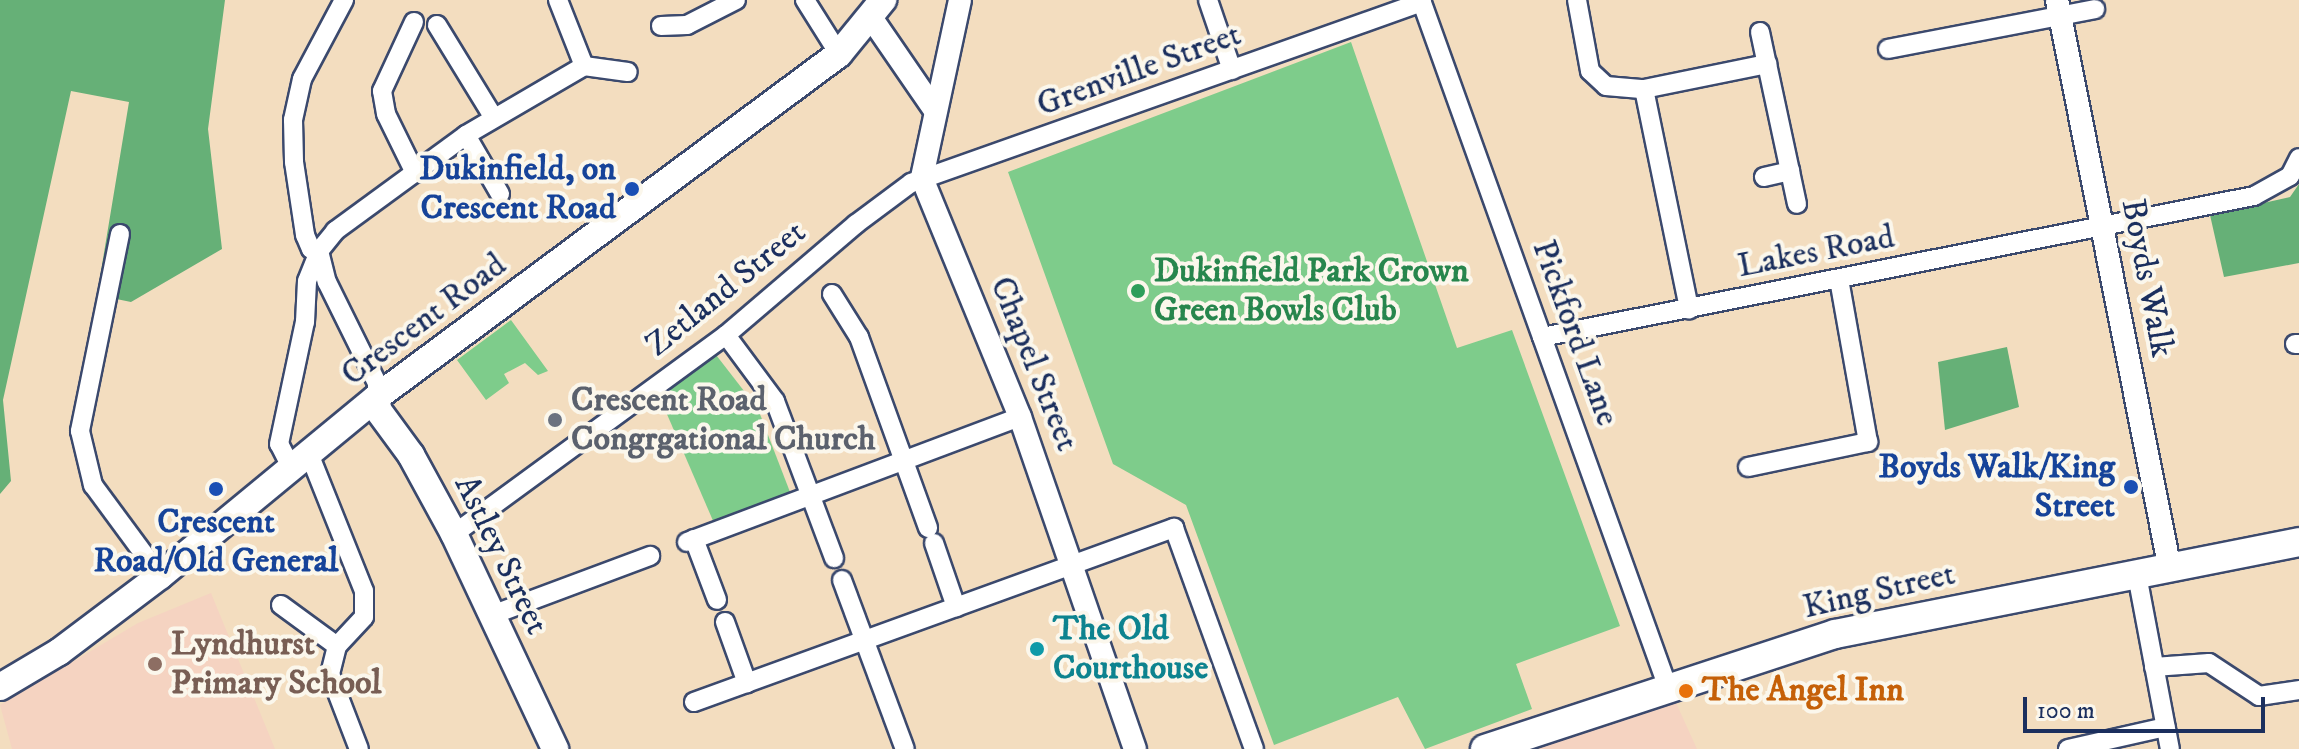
<!DOCTYPE html>
<style>
body{margin:0}
#map{position:relative;width:2299px;height:749px;overflow:hidden;background:#f3ddbf;font-family:"IM FELL DW Pica",serif}
div>[style]{position:absolute}
[style*='--x']{left:calc(var(--x)*1px);top:calc(var(--y)*1px);width:calc(var(--w)*1px);rotate:calc(var(--a)*1deg)}
.built>*{inset:0;background:#f5d3c1}
.green>*{inset:0;background:#7ecc8b}
.forest>*{inset:0;background:#66b077}
.roads{filter:drop-shadow(2px 0 #3b496d) drop-shadow(-2px 0 #3b496d) drop-shadow(0 2px #3b496d) drop-shadow(0 -2px #3b496d)}
.minor>*{height:18px;margin:-9px;padding:0 9px;transform-origin:9px;border-radius:9px;background:#fff}
.tertiary>*{height:22px;margin:-11px;padding:0 11px;transform-origin:11px;border-radius:11px;background:#fff}
.secondary>*{height:26px;margin:-13px;padding:0 13px;transform-origin:13px;border-radius:13px;background:#fff}
.primary>*{height:28px;margin:-14px;padding:0 14px;transform-origin:14px;border-radius:14px;background:#fff}
.dots>*{width:22px;height:22px;translate:-50% -50%;box-sizing:border-box;border:4px solid #fbf7ec;border-radius:50%}
span{translate:-50% -50%;white-space:nowrap;text-align:center;line-height:1.15;-webkit-text-stroke:8px #fbf7ec;paint-order:stroke}
.street-label{font-size:34px;color:#1b2f5e}
.transit-label{font-size:34px;color:#164399;font-weight:700}
.right{translate:-100% -50%;text-align:right}
.leisure-label{font-size:34px;color:#27864d;font-weight:700}
.left{translate:0 -50%;text-align:left}
.worship-label{font-size:34px;color:#5b616d;font-weight:700}
.culture-label{font-size:34px;color:#0d838f;font-weight:700}
.education-label{font-size:34px;color:#785e54;font-weight:700}
.food-label{font-size:34px;color:#c56008;font-weight:700}
.scale{position:absolute;left:2023px;top:697px;width:242px;height:36px;box-sizing:border-box;border:4px solid #1b2f5e;border-top:0;padding-left:10px;font-size:24px;line-height:28px;white-space:nowrap;color:#1b2f5e;-webkit-text-stroke:6px #fbf7ec;paint-order:stroke}
</style>
<div id="map">
<div class="built">
<div style="clip-path:polygon(211px 593px,275px 749px,12px 749px,0 705px,138px 623px)"></div>
<div style="clip-path:polygon(1672px 694px,1697px 749px,1530px 749px)"></div>
</div>
<div class="green">
<div style="clip-path:polygon(1351px 42px,1457px 348px,1512px 330px,1620px 626px,1516px 664px,1532px 709px,1425px 749px,1398px 697px,1274px 745px,1186px 505px,1113px 464px,1008px 172px)"></div>
<div style="clip-path:polygon(511px 320px,548px 371px,538px 375px,525px 363px,504px 374px,509px 383px,486px 400px,457px 360px)"></div>
<div style="clip-path:polygon(713px 351px,758px 409px,790px 492px,714px 523px,660px 398px)"></div>
</div>
<div class="forest">
<div style="clip-path:polygon(0 0,225px 0,208px 129px,222px 249px,131px 302px,97px 295px,129px 102px,71px 91px,3px 400px,11px 481px,0 494px)"></div>
<div style="clip-path:polygon(2299px 184px,2299px 263px,2224px 277px,2210px 215px,2290px 197px)"></div>
<div style="clip-path:polygon(2007px 347px,2019px 407px,1945px 430px,1938px 362px)"></div>
</div>
<div class="roads">
<div class="minor">
<div style="--x:344;--y:0;--w:89;--a:118"></div>
<div style="--x:302;--y:79;--w:42;--a:102.4"></div>
<div style="--x:293;--y:120;--w:42;--a:88.6"></div>
<div style="--x:294;--y:162;--w:74;--a:81.4"></div>
<div style="--x:305;--y:235;--w:15;--a:67"></div>
<div style="--x:311;--y:249;--w:8;--a:14"></div>
<div style="--x:319;--y:251;--w:32;--a:76"></div>
<div style="--x:327;--y:282;--w:113;--a:63.7"></div>
<div style="--x:377;--y:383;--w:14;--a:90"></div>
<div style="--x:558;--y:0;--w:71;--a:68.5"></div>
<div style="--x:805;--y:0;--w:64;--a:57.8"></div>
<div style="--x:1208;--y:0;--w:74;--a:71.1"></div>
<div style="--x:1421;--y:0;--w:731;--a:70.25"></div>
<div style="--x:1577;--y:0;--w:72;--a:79.6"></div>
<div style="--x:1590;--y:71;--w:22;--a:43"></div>
<div style="--x:1606;--y:86;--w:38;--a:5"></div>
<div style="--x:1644;--y:89;--w:225;--a:78.4"></div>
<div style="--x:414;--y:22;--w:76;--a:114.9"></div>
<div style="--x:382;--y:91;--w:23;--a:80"></div>
<div style="--x:386;--y:114;--w:66;--a:63.8"></div>
<div style="--x:437;--y:25;--w:109;--a:58.5"></div>
<div style="--x:661;--y:26;--w:26;--a:-2"></div>
<div style="--x:687;--y:25;--w:55;--a:-27"></div>
<div style="--x:1760;--y:32;--w:33;--a:78"></div>
<div style="--x:1888;--y:49;--w:211;--a:-10.9"></div>
<div style="--x:1644;--y:89;--w:126;--a:-11.5"></div>
<div style="--x:1767;--y:64;--w:143;--a:77.9"></div>
<div style="--x:466;--y:135;--w:68;--a:60"></div>
<div style="--x:1764;--y:177;--w:27;--a:-13"></div>
<div style="--x:120;--y:234;--w:201;--a:101.5"></div>
<div style="--x:80;--y:431;--w:56;--a:76.5"></div>
<div style="--x:93;--y:485;--w:113;--a:53.6"></div>
<div style="--x:832;--y:294;--w:51;--a:57.9"></div>
<div style="--x:859;--y:337;--w:203;--a:70.1"></div>
<div style="--x:726;--y:335;--w:82;--a:53.4"></div>
<div style="--x:775;--y:401;--w:168;--a:69.4"></div>
<div style="--x:1542;--y:337;--w:726;--a:-11.2"></div>
<div style="--x:2254;--y:196;--w:41;--a:-29.1"></div>
<div style="--x:2290;--y:176;--w:20;--a:-63"></div>
<div style="--x:2295;--y:344;--w:4;--a:0"></div>
<div style="--x:310;--y:456;--w:145;--a:68.2"></div>
<div style="--x:364;--y:591;--w:26;--a:90"></div>
<div style="--x:364;--y:617;--w:40;--a:133"></div>
<div style="--x:337;--y:646;--w:29;--a:104"></div>
<div style="--x:330;--y:674;--w:80;--a:68.9"></div>
<div style="--x:1748;--y:467;--w:123;--a:-11.8"></div>
<div style="--x:1868;--y:442;--w:165;--a:-100.1"></div>
<div style="--x:293;--y:471;--w:30;--a:-117"></div>
<div style="--x:279;--y:444;--w:125;--a:-78"></div>
<div style="--x:305;--y:322;--w:41;--a:-87.2"></div>
<div style="--x:307;--y:281;--w:32;--a:-68"></div>
<div style="--x:319;--y:251;--w:26;--a:-51"></div>
<div style="--x:335;--y:231;--w:162;--a:-36.2"></div>
<div style="--x:466;--y:135;--w:137;--a:-30.3"></div>
<div style="--x:584;--y:66;--w:44;--a:7.8"></div>
<div style="--x:454;--y:534;--w:337;--a:-36.2"></div>
<div style="--x:726;--y:335;--w:171;--a:-40.5"></div>
<div style="--x:856;--y:224;--w:69;--a:-36.7"></div>
<div style="--x:911;--y:183;--w:542;--a:-19.5"></div>
<div style="--x:694;--y:539;--w:65;--a:69.3"></div>
<div style="--x:687;--y:542;--w:356;--a:-20.6"></div>
<div style="--x:934;--y:543;--w:68;--a:71"></div>
<div style="--x:2137;--y:575;--w:177;--a:79.3"></div>
<div style="--x:842;--y:580;--w:180;--a:69.6"></div>
<div style="--x:281;--y:605;--w:69;--a:36.2"></div>
<div style="--x:492;--y:615;--w:169;--a:-20.5"></div>
<div style="--x:725;--y:622;--w:65;--a:70.2"></div>
<div style="--x:2154;--y:667;--w:55;--a:-4.2"></div>
<div style="--x:2209;--y:663;--w:60;--a:33.4"></div>
<div style="--x:2259;--y:696;--w:40;--a:-8.5"></div>
<div style="--x:694;--y:702;--w:511;--a:-19.93"></div>
<div style="--x:1174;--y:528;--w:235;--a:70.1"></div>
<div style="--x:2068;--y:749;--w:100;--a:-12.7"></div>
</div>
<div class="tertiary">
<div style="--x:960;--y:0;--w:182;--a:102.1"></div>
<div style="--x:922;--y:178;--w:258;--a:67.7"></div>
<div style="--x:1020;--y:417;--w:351;--a:70.9"></div>
<div style="--x:2057;--y:0;--w:580;--a:78.77"></div>
<div style="--x:870;--y:16;--w:113;--a:55.5"></div>
</div>
<div class="secondary">
<div style="--x:377;--y:397;--w:13;--a:86"></div>
<div style="--x:378;--y:410;--w:56;--a:53.7"></div>
<div style="--x:411;--y:455;--w:90;--a:61.4"></div>
<div style="--x:454;--y:534;--w:238;--a:64.8"></div>
<div style="--x:0;--y:687;--w:69;--a:-30.7"></div>
<div style="--x:59;--y:652;--w:126;--a:-37"></div>
<div style="--x:160;--y:576;--w:281;--a:-39.5"></div>
<div style="--x:377;--y:397;--w:575;--a:-36.59"></div>
<div style="--x:839;--y:54;--w:70;--a:-50.8"></div>
</div>
<div class="primary">
<div style="--x:1485;--y:749;--w:368;--a:-18.2"></div>
<div style="--x:1835;--y:634;--w:473;--a:-11.2"></div>
</div>
</div>
<div class="dots">
<div style="left:632px;top:189px;background:#1a4fb4"></div>
<div style="left:1138px;top:291px;background:#2e9e5b"></div>
<div style="left:555px;top:420px;background:#6b7280"></div>
<div style="left:2131px;top:487px;background:#1a4fb4"></div>
<div style="left:216px;top:489px;background:#1a4fb4"></div>
<div style="left:1037px;top:649px;background:#0f9aa8"></div>
<div style="left:155px;top:664px;background:#8d6e63"></div>
<div style="left:1686px;top:691px;background:#e8710a"></div>
</div>
<div class="street-label">
<span style="left:1139px;top:70px;rotate:-20deg">Grenville Street</span>
<span style="left:1816px;top:252px;rotate:-11deg">Lakes Road</span>
<span style="left:2147px;top:278px;rotate:79deg">Boyds Walk</span>
<span style="left:726px;top:289px;rotate:-39deg">Zetland Street</span>
<span style="left:424px;top:320px;rotate:-37deg">Crescent Road</span>
<span style="left:1575px;top:333px;rotate:70deg">Pickford Lane</span>
<span style="left:1034px;top:364px;rotate:68deg">Chapel Street</span>
<span style="left:501px;top:555px;rotate:64deg">Astley Street</span>
<span style="left:1879px;top:591px;rotate:-13deg">King Street</span>
</div>
<div class="transit-label">
<span class="right" style="left:616px;top:189px">Dukinfield, on<br>Crescent Road</span>
<span class="right" style="left:2115px;top:487px">Boyds Walk/King<br>Street</span>
<span style="left:216px;top:542px">Crescent<br>Road/Old General</span>
</div>
<div class="leisure-label">
<span class="left" style="left:1154px;top:291px">Dukinfield Park Crown<br>Green Bowls Club</span>
</div>
<div class="worship-label">
<span class="left" style="left:571px;top:420px">Crescent Road<br>Congrgational Church</span>
</div>
<div class="culture-label">
<span class="left" style="left:1053px;top:649px">The Old<br>Courthouse</span>
</div>
<div class="education-label">
<span class="left" style="left:171px;top:664px">Lyndhurst<br>Primary School</span>
</div>
<div class="food-label">
<span class="left" style="left:1702px;top:691px">The Angel Inn</span>
</div>
<div class="scale">100 m</div>
</div>
